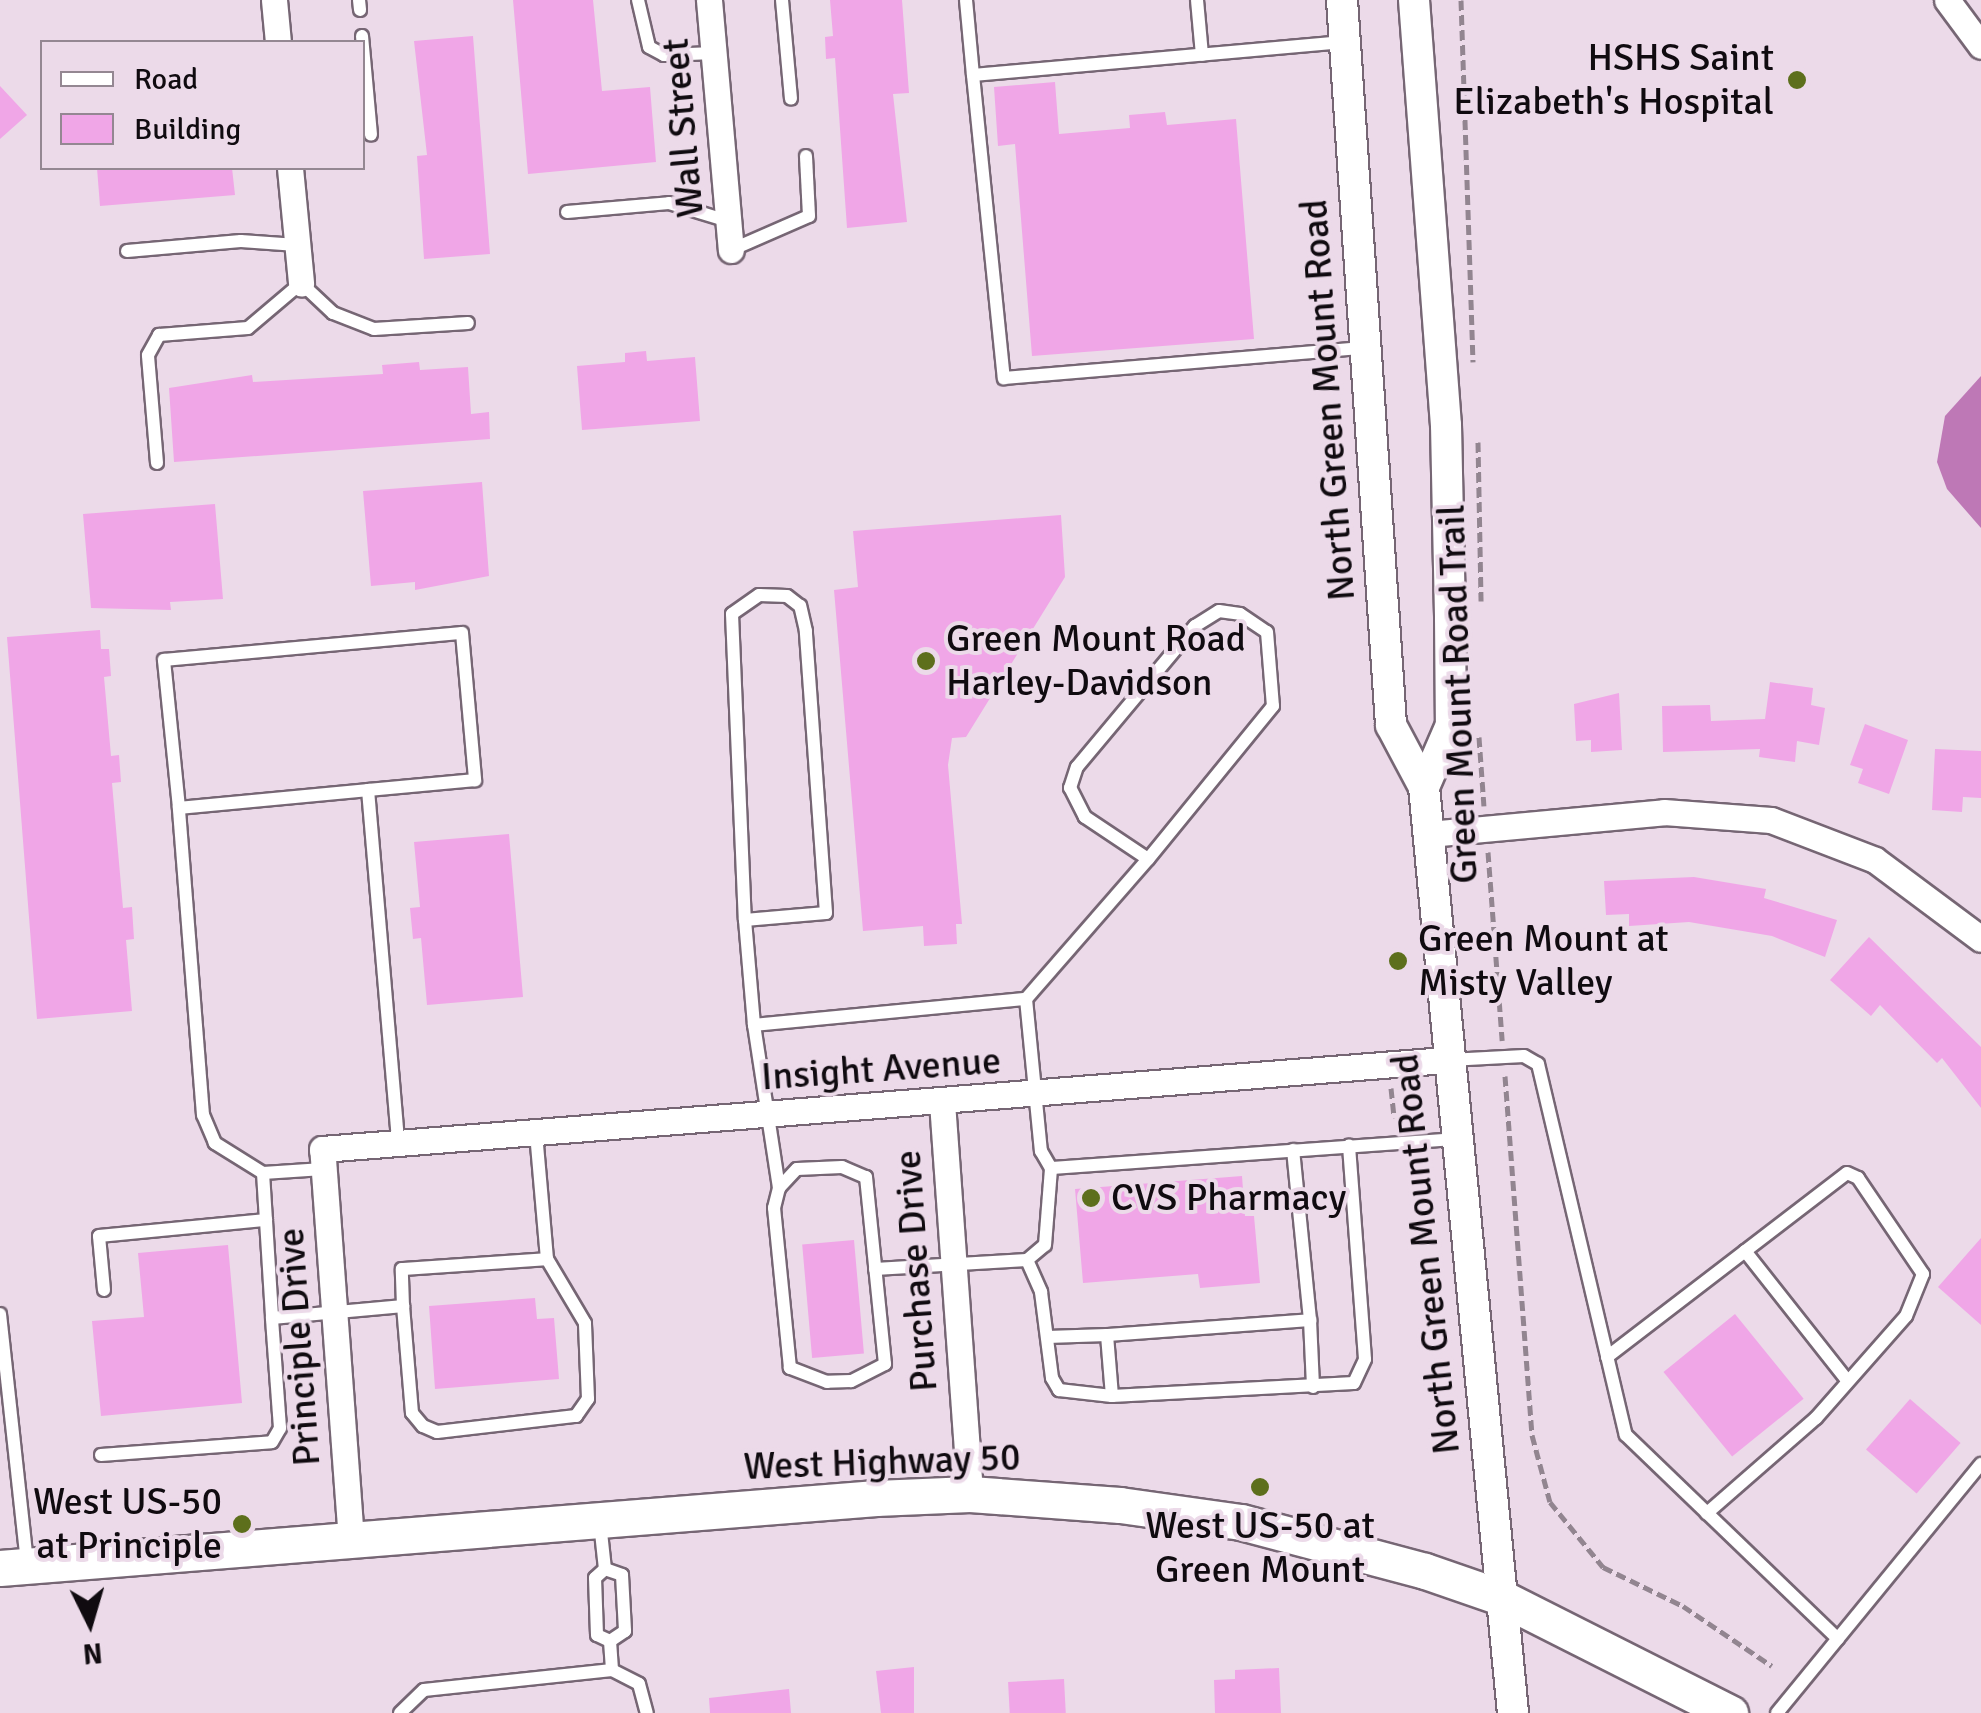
<!DOCTYPE html>
<style>
body{margin:0}
#map{position:relative;width:1981px;height:1713px;overflow:hidden;background:#ecdae9;font-family:Signika,sans-serif}
div>[style]{position:absolute}
[style*='--x']{left:calc(var(--x)*1px);top:calc(var(--y)*1px);width:calc(var(--w)*1px);rotate:calc(var(--a)*1deg)}
.water>*{inset:0;background:#be78b6}
.building>*{inset:0;background:#f0a6e7;transform-origin:0 0}
.path>*{height:5px;margin-top:-2.5px;transform-origin:0;background:repeating-linear-gradient(90deg,#928590 0 10px,transparent 0 15px)}
.roads{filter:drop-shadow(2px 0 #766674) drop-shadow(-2px 0 #766674) drop-shadow(0 2px #766674) drop-shadow(0 -2px #766674)}
.service>*{height:12px;margin:-6px;padding:0 6px;transform-origin:6px;border-radius:6px;background:#fff}
.minor>*{height:25px;margin:-12.5px;padding:0 12.5px;transform-origin:12.5px;border-radius:12.5px;background:#fff}
.tertiary>*{height:30px;margin:-15px;padding:0 15px;transform-origin:15px;border-radius:15px;background:#fff}
.secondary>*{height:35px;margin:-17.5px;padding:0 17.5px;transform-origin:17.5px;border-radius:17.5px;background:#fff}
.dots>*{width:28px;height:28px;translate:-50% -50%;box-sizing:border-box;border:5px solid #ecdae9;border-radius:50%}
span{translate:-50% -50%;white-space:nowrap;text-align:center;line-height:1.15;-webkit-text-stroke:8px #ecdae9;paint-order:stroke}
.poi-label{font-size:38px;color:#100b10}
.right{translate:-100% -50%;text-align:right}
.left{translate:0 -50%;text-align:left}
.street-label{font-size:38px;color:#100b10}
.legend{position:absolute;left:40px;top:40px;width:325px;height:130px;box-sizing:border-box;background:#ecdae9;border:2px solid #948792;margin:0;padding:12px 18px;list-style:none;font-size:30px;color:#100b10}
.legend li{display:flex;align-items:center;gap:20px;height:50px}
.legend b{width:50px;border:2px solid #948792}
.north{position:absolute;left:40px;top:1573px;width:100px;height:100px;-webkit-text-stroke:8px #ecdae9;paint-order:stroke;rotate:175deg;font-size:28px;font-weight:700;line-height:40px;text-align:center;color:#100b10}
.north::after{content:'';display:block;margin:auto;width:35px;height:45px;background:#100b10;clip-path:polygon(50% 0,100% 100%,50% 72%,0 100%)}
</style>
<div id="map">
<div class="water">
<div style="clip-path:polygon(1981px 376px,1981px 528px,1947px 489px,1937px 462px,1945px 416px)"></div>
</div>
<div class="building">
<div style="clip-path:polygon(513px 0,593px 0,602px 91px,650px 87px,656px 162px,528px 174px)"></div>
<div style="clip-path:polygon(830px 0,902px 0,909px 93px,893px 94px,907px 222px,847px 228px,835px 58px,826px 59px,825px 37px,833px 36px)"></div>
<div style="clip-path:polygon(473px 36px,490px 254px,424px 259px,417px 156px,427px 155px,414px 41px)"></div>
<div style="clip-path:polygon(1055px 82px,1059px 134px,1130px 128px,1129px 115px,1165px 112px,1167px 125px,1236px 119px,1254px 339px,1032px 356px,1015px 144px,998px 146px,994px 87px)"></div>
<div style="clip-path:polygon(0 86px,27px 115px,0 139px)"></div>
<div style="clip-path:polygon(97px 168px,232px 168px,235px 195px,100px 206px)"></div>
<div style="clip-path:polygon(646px 351px,647px 361px,695px 357px,700px 421px,582px 430px,577px 366px,625px 362px,625px 353px)"></div>
<div style="clip-path:polygon(419px 362px,420px 370px,468px 367px,471px 414px,489px 412px,490px 439px,174px 462px,169px 388px,252px 375px,253px 382px,383px 374px,382px 365px)"></div>
<div style="clip-path:polygon(482px 482px,489px 576px,415px 590px,415px 582px,371px 586px,363px 491px)"></div>
<div style="clip-path:polygon(215px 504px,223px 599px,170px 602px,171px 610px,91px 608px,83px 514px)"></div>
<div style="clip-path:polygon(1061px 515px,1065px 577px,966px 737px,952px 738px,948px 765px,962px 924px,956px 924px,957px 944px,924px 946px,923px 926px,863px 931px,834px 590px,858px 587px,853px 531px)"></div>
<div style="clip-path:polygon(100px 630px,101px 649px,109px 649px,111px 676px,104px 677px,111px 756px,119px 755px,121px 782px,112px 783px,123px 908px,132px 907px,134px 939px,126px 940px,132px 1011px,37px 1019px,7px 637px)"></div>
<div style="clip-path:polygon(1770px 682px,1813px 688px,1811px 705px,1825px 708px,1819px 745px,1797px 741px,1795px 762px,1759px 757px,1760px 749px,1663px 752px,1662px 706px,1710px 705px,1711px 721px,1765px 719px)"></div>
<div style="clip-path:polygon(1619px 693px,1622px 750px,1591px 752px,1591px 740px,1576px 741px,1574px 704px)"></div>
<div style="clip-path:polygon(1865px 724px,1908px 740px,1889px 794px,1858px 783px,1863px 769px,1850px 765px)"></div>
<div style="clip-path:polygon(1935px 749px,1981px 751px,1981px 798px,1963px 797px,1962px 812px,1932px 810px)"></div>
<div style="clip-path:polygon(509px 834px,523px 997px,427px 1005px,421px 938px,413px 939px,410px 908px,420px 907px,414px 842px)"></div>
<div style="clip-path:polygon(1694px 877px,1766px 889px,1764px 898px,1837px 920px,1825px 957px,1772px 936px,1689px 922px,1629px 926px,1629px 914px,1606px 915px,1604px 881px)"></div>
<div style="clip-path:polygon(1869px 937px,1981px 1047px,1981px 1108px,1942px 1058px,1937px 1063px,1880px 1005px,1871px 1016px,1830px 980px)"></div>
<div style="clip-path:polygon(1242px 1176px,1245px 1216px,1254px 1216px,1260px 1283px,1200px 1288px,1198px 1274px,1083px 1283px,1075px 1189px)"></div>
<div style="clip-path:polygon(1981px 1238px,1981px 1325px,1938px 1287px)"></div>
<div style="left:854px;top:1240px;width:114px;height:52px;rotate:85deg"></div>
<div style="clip-path:polygon(228px 1245px,242px 1403px,101px 1416px,92px 1321px,144px 1317px,138px 1253px)"></div>
<div style="clip-path:polygon(535px 1298px,537px 1319px,554px 1318px,559px 1379px,435px 1389px,429px 1306px)"></div>
<div style="left:1735px;top:1314px;width:109px;height:92px;rotate:51deg"></div>
<div style="left:1910px;top:1399px;width:67px;height:67px;rotate:41deg"></div>
<div style="clip-path:polygon(914px 1667px,914px 1713px,881px 1713px,876px 1671px)"></div>
<div style="clip-path:polygon(1279px 1668px,1281px 1713px,1215px 1713px,1214px 1680px,1235px 1679px,1235px 1670px)"></div>
<div style="left:1064px;top:1679px;width:34px;height:56px;rotate:87deg"></div>
<div style="clip-path:polygon(789px 1689px,791px 1713px,710px 1713px,709px 1698px)"></div>
</div>
<div class="path">
<div style="--x:1461;--y:0;--w:362;--a:88.1"></div>
<div style="--x:1478;--y:442;--w:159;--a:88.9"></div>
<div style="--x:1479;--y:737;--w:69;--a:85.9"></div>
<div style="--x:1488;--y:852;--w:189;--a:85.7"></div>
<div style="--x:1505;--y:1076;--w:360;--a:85.7"></div>
<div style="--x:1532;--y:1435;--w:69;--a:75"></div>
<div style="--x:1550;--y:1502;--w:84;--a:50.8"></div>
<div style="--x:1603;--y:1567;--w:89;--a:26"></div>
<div style="--x:1683;--y:1606;--w:107;--a:34"></div>
<div style="--x:1391;--y:1088;--w:30;--a:84"></div>
</div>
<div class="roads">
<div class="service">
<div style="--x:359;--y:0;--w:10;--a:84"></div>
<div style="--x:638;--y:0;--w:48;--a:76.8"></div>
<div style="--x:649;--y:47;--w:17;--a:28"></div>
<div style="--x:664;--y:55;--w:50;--a:-2.3"></div>
<div style="--x:782;--y:0;--w:99;--a:84.8"></div>
<div style="--x:966;--y:0;--w:75;--a:84.7"></div>
<div style="--x:1197;--y:0;--w:55;--a:84.8"></div>
<div style="--x:362;--y:36;--w:99;--a:84.8"></div>
<div style="--x:1343;--y:42;--w:371;--a:174.9"></div>
<div style="--x:973;--y:75;--w:305;--a:84.2"></div>
<div style="--x:1004;--y:378;--w:360;--a:-4.8"></div>
<div style="--x:567;--y:212;--w:102;--a:-5"></div>
<div style="--x:669;--y:203;--w:62;--a:17"></div>
<div style="--x:731;--y:250;--w:85;--a:-23.6"></div>
<div style="--x:809;--y:216;--w:60;--a:-92.9"></div>
<div style="--x:127;--y:251;--w:114;--a:-5"></div>
<div style="--x:241;--y:241;--w:56;--a:4.1"></div>
<div style="--x:157;--y:463;--w:108;--a:-94.8"></div>
<div style="--x:148;--y:355;--w:23;--a:-61"></div>
<div style="--x:159;--y:335;--w:89;--a:-4.5"></div>
<div style="--x:248;--y:328;--w:70;--a:-40.3"></div>
<div style="--x:301;--y:283;--w:44;--a:43.2"></div>
<div style="--x:333;--y:313;--w:44;--a:21.3"></div>
<div style="--x:374;--y:329;--w:94;--a:-3.7"></div>
<div style="--x:1219;--y:611;--w:21;--a:8"></div>
<div style="--x:1240;--y:614;--w:32;--a:34"></div>
<div style="--x:1267;--y:632;--w:74;--a:85.4"></div>
<div style="--x:1273;--y:706;--w:198;--a:129.2"></div>
<div style="--x:1148;--y:859;--w:76;--a:-146.3"></div>
<div style="--x:1085;--y:817;--w:33;--a:-117"></div>
<div style="--x:1070;--y:788;--w:22;--a:-72"></div>
<div style="--x:1077;--y:767;--w:184;--a:-50.1"></div>
<div style="--x:1195;--y:626;--w:28;--a:-32"></div>
<div style="--x:179;--y:808;--w:149;--a:-95.8"></div>
<div style="--x:164;--y:660;--w:299;--a:-5.2"></div>
<div style="--x:462;--y:633;--w:148;--a:84.9"></div>
<div style="--x:475;--y:780;--w:107;--a:174.7"></div>
<div style="--x:745;--y:920;--w:81;--a:-4.9"></div>
<div style="--x:826;--y:913;--w:283;--a:-94.1"></div>
<div style="--x:806;--y:631;--w:26;--a:-103"></div>
<div style="--x:800;--y:606;--w:16;--a:-142"></div>
<div style="--x:787;--y:596;--w:28;--a:-178"></div>
<div style="--x:759;--y:595;--w:33;--a:145"></div>
<div style="--x:732;--y:614;--w:306;--a:87.6"></div>
<div style="--x:745;--y:920;--w:105;--a:85.1"></div>
<div style="--x:1026;--y:999;--w:186;--a:-48.9"></div>
<div style="--x:1449;--y:1060;--w:75;--a:-3.1"></div>
<div style="--x:1524;--y:1056;--w:16;--a:30"></div>
<div style="--x:1538;--y:1064;--w:381;--a:76.7"></div>
<div style="--x:1626;--y:1435;--w:294;--a:43.9"></div>
<div style="--x:842;--y:1167;--w:26;--a:23"></div>
<div style="--x:866;--y:1177;--w:188;--a:84.2"></div>
<div style="--x:885;--y:1364;--w:38;--a:153"></div>
<div style="--x:851;--y:1381;--w:24;--a:178"></div>
<div style="--x:827;--y:1382;--w:40;--a:-159"></div>
<div style="--x:790;--y:1368;--w:161;--a:-95.7"></div>
<div style="--x:774;--y:1208;--w:21;--a:-76"></div>
<div style="--x:779;--y:1188;--w:26;--a:-47"></div>
<div style="--x:797;--y:1169;--w:45;--a:-2.5"></div>
<div style="--x:323;--y:1169;--w:60;--a:176.2"></div>
<div style="--x:263;--y:1173;--w:145;--a:86.4"></div>
<div style="--x:272;--y:1318;--w:132;--a:-5.2"></div>
<div style="--x:403;--y:1306;--w:37;--a:-92"></div>
<div style="--x:402;--y:1269;--w:145;--a:-3.9"></div>
<div style="--x:263;--y:1173;--w:57;--a:-148"></div>
<div style="--x:215;--y:1143;--w:30;--a:-113"></div>
<div style="--x:203;--y:1115;--w:308;--a:-94.5"></div>
<div style="--x:179;--y:808;--w:190;--a:-5.4"></div>
<div style="--x:368;--y:790;--w:354;--a:85.1"></div>
<div style="--x:779;--y:1188;--w:165;--a:-98.7"></div>
<div style="--x:754;--y:1025;--w:273;--a:-5.5"></div>
<div style="--x:1026;--y:999;--w:153;--a:84.4"></div>
<div style="--x:1041;--y:1151;--w:20;--a:60"></div>
<div style="--x:1745;--y:1251;--w:164;--a:51.7"></div>
<div style="--x:1027;--y:1260;--w:35;--a:66"></div>
<div style="--x:1041;--y:1292;--w:87;--a:82.7"></div>
<div style="--x:1052;--y:1378;--w:14;--a:60"></div>
<div style="--x:1059;--y:1390;--w:53;--a:6.5"></div>
<div style="--x:1112;--y:1396;--w:242;--a:-3.1"></div>
<div style="--x:1354;--y:1383;--w:26;--a:-65"></div>
<div style="--x:1365;--y:1359;--w:214;--a:-94.3"></div>
<div style="--x:875;--y:1269;--w:152;--a:-3.4"></div>
<div style="--x:1027;--y:1260;--w:23;--a:-40"></div>
<div style="--x:1045;--y:1245;--w:77;--a:-85.5"></div>
<div style="--x:1051;--y:1168;--w:405;--a:-4.1"></div>
<div style="--x:104;--y:1290;--w:54;--a:-95.3"></div>
<div style="--x:99;--y:1236;--w:168;--a:-5.5"></div>
<div style="--x:403;--y:1306;--w:107;--a:85.2"></div>
<div style="--x:412;--y:1413;--w:17;--a:50"></div>
<div style="--x:423;--y:1426;--w:15;--a:23"></div>
<div style="--x:437;--y:1432;--w:140;--a:-6.6"></div>
<div style="--x:576;--y:1416;--w:21;--a:-55"></div>
<div style="--x:588;--y:1399;--w:76;--a:-92.3"></div>
<div style="--x:585;--y:1323;--w:74;--a:-120.7"></div>
<div style="--x:547;--y:1259;--w:126;--a:-95"></div>
<div style="--x:0;--y:1314;--w:250;--a:83.8"></div>
<div style="--x:1310;--y:1320;--w:67;--a:87.4"></div>
<div style="--x:1047;--y:1337;--w:60;--a:-1.9"></div>
<div style="--x:1607;--y:1357;--w:302;--a:-37.5"></div>
<div style="--x:1847;--y:1173;--w:12;--a:24"></div>
<div style="--x:1858;--y:1178;--w:116;--a:55.9"></div>
<div style="--x:1923;--y:1274;--w:45;--a:112"></div>
<div style="--x:1906;--y:1316;--w:136;--a:131.4"></div>
<div style="--x:1816;--y:1418;--w:145;--a:138.9"></div>
<div style="--x:1112;--y:1396;--w:61;--a:-94.7"></div>
<div style="--x:1107;--y:1335;--w:204;--a:-4.2"></div>
<div style="--x:1310;--y:1320;--w:171;--a:-95.7"></div>
<div style="--x:101;--y:1455;--w:171;--a:-4.3"></div>
<div style="--x:272;--y:1442;--w:16;--a:-60"></div>
<div style="--x:280;--y:1428;--w:110;--a:-94.2"></div>
<div style="--x:600;--y:1523;--w:46;--a:83.8"></div>
<div style="--x:605;--y:1569;--w:18;--a:19"></div>
<div style="--x:622;--y:1575;--w:56;--a:86.9"></div>
<div style="--x:625;--y:1631;--w:18;--a:146"></div>
<div style="--x:610;--y:1641;--w:14;--a:-155"></div>
<div style="--x:597;--y:1635;--w:57;--a:-92"></div>
<div style="--x:595;--y:1578;--w:13;--a:-42"></div>
<div style="--x:610;--y:1641;--w:29;--a:86"></div>
<div style="--x:400;--y:1713;--w:33;--a:-44"></div>
<div style="--x:424;--y:1690;--w:189;--a:-6.1"></div>
<div style="--x:612;--y:1670;--w:30;--a:27"></div>
<div style="--x:639;--y:1684;--w:30;--a:75"></div>
<div style="--x:1777;--y:1713;--w:322;--a:-50.7"></div>
</div>
<div class="minor">
<div style="--x:274;--y:0;--w:42;--a:84.6"></div>
<div style="--x:709;--y:0;--w:251;--a:85"></div>
<div style="--x:1947;--y:0;--w:57;--a:53.5"></div>
<div style="--x:290;--y:168;--w:116;--a:84.5"></div>
<div style="--x:1429;--y:834;--w:236;--a:-5.3"></div>
<div style="--x:1664;--y:812;--w:107;--a:4.3"></div>
<div style="--x:1771;--y:820;--w:111;--a:21"></div>
<div style="--x:1875;--y:860;--w:132;--a:36.7"></div>
<div style="--x:942;--y:1102;--w:393;--a:85.9"></div>
<div style="--x:351;--y:1540;--w:392;--a:-94.2"></div>
<div style="--x:322;--y:1149;--w:1128;--a:-4.53"></div>
</div>
<div class="tertiary">
<div style="--x:1342;--y:0;--w:727;--a:86.13"></div>
<div style="--x:1391;--y:725;--w:70;--a:62"></div>
<div style="--x:1424;--y:787;--w:930;--a:84.51"></div>
<div style="--x:1414;--y:0;--w:426;--a:85.7"></div>
<div style="--x:1446;--y:425;--w:193;--a:88.8"></div>
<div style="--x:1450;--y:618;--w:107;--a:89.5"></div>
<div style="--x:1451;--y:725;--w:68;--a:113.5"></div>
</div>
<div class="secondary">
<div style="--x:0;--y:1568;--w:879;--a:-4.57"></div>
<div style="--x:876;--y:1498;--w:94;--a:-2.4"></div>
<div style="--x:970;--y:1494;--w:150;--a:4.2"></div>
<div style="--x:1120;--y:1505;--w:122;--a:8"></div>
<div style="--x:1241;--y:1522;--w:190;--a:14.9"></div>
<div style="--x:1425;--y:1571;--w:79;--a:19.1"></div>
<div style="--x:1500;--y:1597;--w:258;--a:26.8"></div>
</div>
</div>
<div class="dots">
<div style="left:1797px;top:80px;background:#5d6f1c"></div>
<div style="left:926px;top:661px;background:#5d6f1c"></div>
<div style="left:1398px;top:961px;background:#5d6f1c"></div>
<div style="left:1091px;top:1198px;background:#5d6f1c"></div>
<div style="left:1260px;top:1487px;background:#5d6f1c"></div>
<div style="left:242px;top:1524px;background:#5d6f1c"></div>
</div>
<div class="poi-label">
<span class="right" style="left:1774px;top:80px">HSHS Saint<br>Elizabeth's Hospital</span>
<span class="left" style="left:946px;top:661px">Green Mount Road<br>Harley-Davidson</span>
<span class="left" style="left:1418px;top:961px">Green Mount at<br>Misty Valley</span>
<span class="left" style="left:1111px;top:1198px">CVS Pharmacy</span>
<span class="right" style="left:222px;top:1524px">West US-50<br>at Principle</span>
<span style="left:1260px;top:1548px">West US-50 at<br>Green Mount</span>
</div>
<div class="street-label">
<span style="left:683px;top:128px;rotate:-95deg">Wall Street</span>
<span style="left:1328px;top:400px;rotate:-94deg">North Green Mount Road</span>
<span style="left:1458px;top:694px;rotate:-92deg">Green Mount Road Trail</span>
<span style="left:881px;top:1069px;rotate:-4deg">Insight Avenue</span>
<span style="left:1426px;top:1254px;rotate:-96deg">North Green Mount Road</span>
<span style="left:916px;top:1271px;rotate:-94deg">Purchase Drive</span>
<span style="left:299px;top:1347px;rotate:-94deg">Principle Drive</span>
<span style="left:882px;top:1462px;rotate:-2deg">West Highway 50</span>
</div>
<ul class="legend">
<li><b style="height:12px;background:#fff"></b>Road</li>
<li><b style="height:28px;background:#f0a6e7"></b>Building</li>
</ul>
<div class="north">N</div>
</div>
